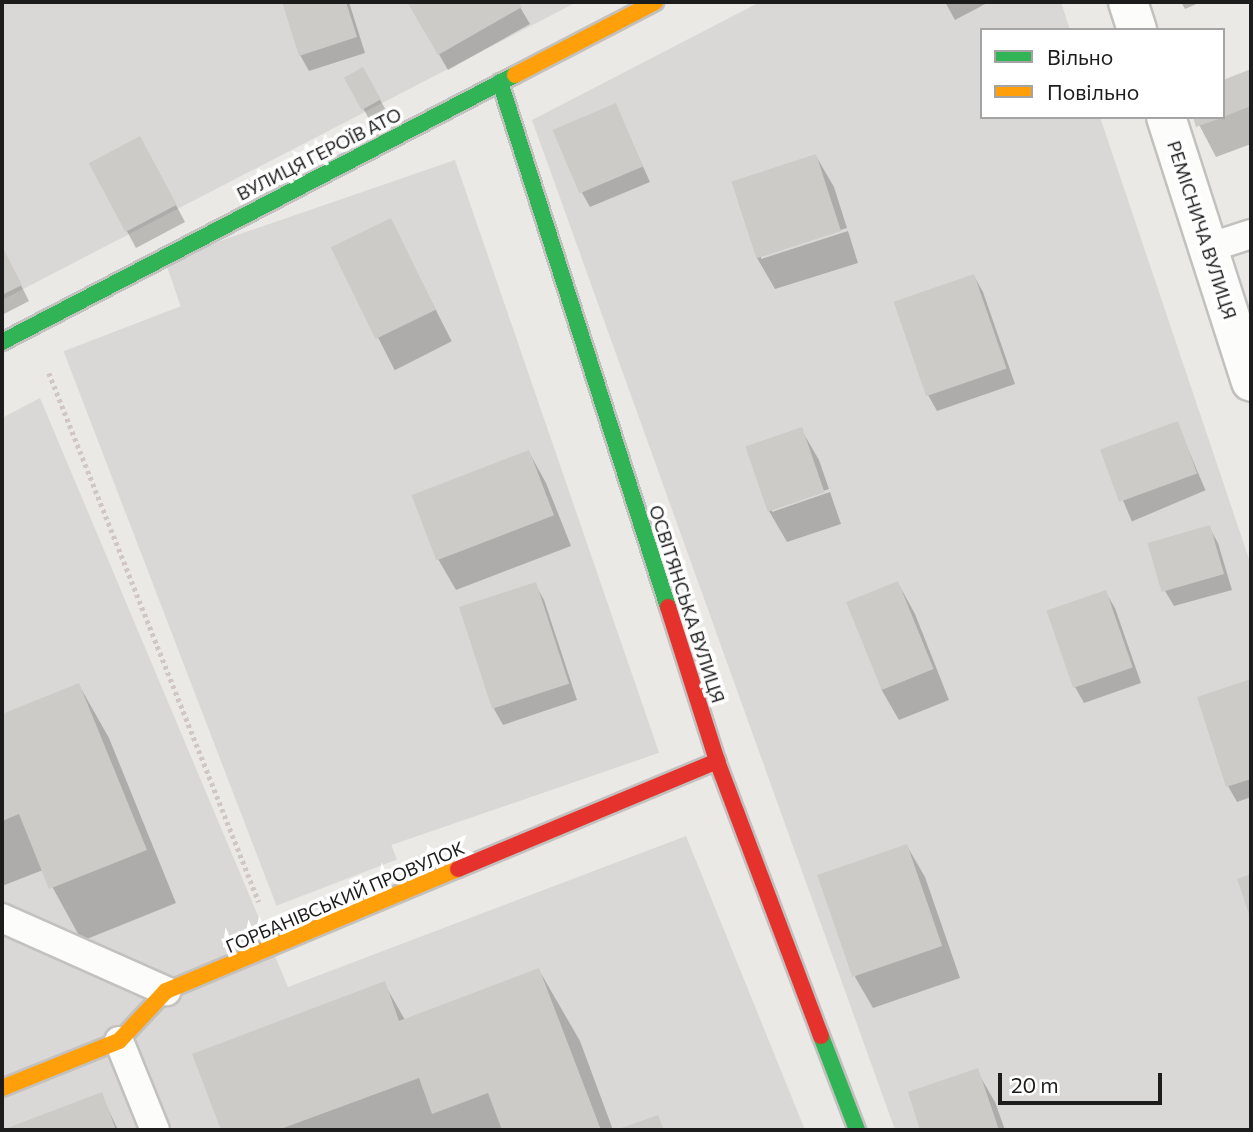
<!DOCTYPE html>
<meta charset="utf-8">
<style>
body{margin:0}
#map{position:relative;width:1253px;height:1132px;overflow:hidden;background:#ebe9e5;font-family:Commissioner,sans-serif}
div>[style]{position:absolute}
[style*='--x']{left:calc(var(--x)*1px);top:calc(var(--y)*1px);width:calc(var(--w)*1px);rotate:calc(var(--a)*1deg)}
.residential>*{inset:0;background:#dad8d6;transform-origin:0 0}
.religious>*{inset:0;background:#d9d8d6;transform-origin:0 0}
.shadow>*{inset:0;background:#0003;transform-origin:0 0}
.building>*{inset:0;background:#cdcbc8;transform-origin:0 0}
.path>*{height:4.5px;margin-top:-2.25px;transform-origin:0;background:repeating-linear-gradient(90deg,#d0c6c3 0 3.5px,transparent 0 7px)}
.roads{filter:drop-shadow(2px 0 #c2c1bf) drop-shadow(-2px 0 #c2c1bf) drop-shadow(0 2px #c2c1bf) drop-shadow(0 -2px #c2c1bf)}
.lane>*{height:28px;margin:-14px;padding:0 14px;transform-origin:14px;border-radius:14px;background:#fcfcfb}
.street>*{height:38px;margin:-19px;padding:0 19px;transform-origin:19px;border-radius:19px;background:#fcfcfb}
.fast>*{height:16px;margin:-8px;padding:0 8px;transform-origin:8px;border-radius:8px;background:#30b455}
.slow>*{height:16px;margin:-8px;padding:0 8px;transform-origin:8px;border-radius:8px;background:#ff9f0a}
.jam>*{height:16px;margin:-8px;padding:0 8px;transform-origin:8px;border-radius:8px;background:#e5322d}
span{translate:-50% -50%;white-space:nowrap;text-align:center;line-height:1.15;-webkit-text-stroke:7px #fff;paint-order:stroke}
.street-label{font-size:18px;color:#1c1c1c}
.frame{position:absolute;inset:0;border:4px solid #1c1c1c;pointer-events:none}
.legend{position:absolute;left:980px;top:28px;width:245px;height:91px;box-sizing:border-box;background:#fff;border:2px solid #a4a4a4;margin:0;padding:9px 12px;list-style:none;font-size:21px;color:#1c1c1c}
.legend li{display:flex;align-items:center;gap:14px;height:35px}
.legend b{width:35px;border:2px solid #a4a4a4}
.scale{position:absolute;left:998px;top:1073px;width:164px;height:32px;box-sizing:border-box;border:4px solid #1c1c1c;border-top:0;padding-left:9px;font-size:21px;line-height:24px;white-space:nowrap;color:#1c1c1c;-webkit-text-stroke:5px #fff;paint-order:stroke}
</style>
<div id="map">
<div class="residential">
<div style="clip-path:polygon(2px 2px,577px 2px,2px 300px)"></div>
<div style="clip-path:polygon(760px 2px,1061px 2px,1070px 30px,982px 30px,982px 117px,1100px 117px,1251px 565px,1251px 1130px,895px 1130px,532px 120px)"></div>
<div style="left:455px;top:160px;width:627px;height:307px;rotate:71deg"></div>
<div style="clip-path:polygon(40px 398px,288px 987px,686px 836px,805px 1130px,2px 1130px,2px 418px)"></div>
</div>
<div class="religious">
<div style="left:184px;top:305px;width:594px;height:129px;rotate:69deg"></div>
</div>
<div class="shadow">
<div style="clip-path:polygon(283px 2px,349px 2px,365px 53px,309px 71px,300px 55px)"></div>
<div style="clip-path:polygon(409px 2px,517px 2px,530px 24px,448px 70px)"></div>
<div style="clip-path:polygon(945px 2px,989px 2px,955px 20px)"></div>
<div style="clip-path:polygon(1181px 2px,1201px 2px,1185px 9px)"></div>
<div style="left:363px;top:69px;width:53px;height:19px;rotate:61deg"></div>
<div style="clip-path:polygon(1251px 71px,1251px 144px,1216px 157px,1195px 117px,1223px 117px,1223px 82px)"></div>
<div style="clip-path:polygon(615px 105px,650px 182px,590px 207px,581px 191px)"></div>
<div style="clip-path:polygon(149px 154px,185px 222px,136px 248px,91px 164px)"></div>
<div style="clip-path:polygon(816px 156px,834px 187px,847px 228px,761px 255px,761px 259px,848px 231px,858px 263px,775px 289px,757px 258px)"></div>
<div style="left:390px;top:220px;width:136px;height:64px;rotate:63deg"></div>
<div style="clip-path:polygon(2px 248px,29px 301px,2px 315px)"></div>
<div style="clip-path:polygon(974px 276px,983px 292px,1015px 384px,937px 411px,928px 395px)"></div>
<div style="left:1177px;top:423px;width:73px;height:80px;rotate:67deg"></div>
<div style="clip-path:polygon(801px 429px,819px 460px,829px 489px,772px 508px,772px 512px,830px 492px,841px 524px,787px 542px,769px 511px,747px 447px)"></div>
<div style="clip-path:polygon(529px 452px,546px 483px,571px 546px,456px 590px,438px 559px)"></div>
<div style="clip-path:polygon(1209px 527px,1218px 543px,1232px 590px,1174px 606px,1165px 591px,1151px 545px)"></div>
<div style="clip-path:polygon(898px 583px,915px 614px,949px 700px,899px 720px,881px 689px)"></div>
<div style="clip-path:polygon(535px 584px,544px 600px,577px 700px,503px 725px,494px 709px)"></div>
<div style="clip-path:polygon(1106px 593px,1115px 608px,1141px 683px,1084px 703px,1075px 687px)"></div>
<div style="clip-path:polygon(1251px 681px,1251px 797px,1237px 802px,1228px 786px,1199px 698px)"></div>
<div style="clip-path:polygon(79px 685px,109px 738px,176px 903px,82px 941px,43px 870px,2px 886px,2px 716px)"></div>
<div style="clip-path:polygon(907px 846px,925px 877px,960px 978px,873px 1008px,855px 977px)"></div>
<div style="clip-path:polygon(539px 970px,580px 1041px,613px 1130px,222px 1130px,194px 1055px,384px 983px,405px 1020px)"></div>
<div style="clip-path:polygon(977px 1071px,995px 1102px,1005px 1130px,922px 1130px,910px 1093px)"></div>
<div style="clip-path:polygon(101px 1094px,118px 1130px,6px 1130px)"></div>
</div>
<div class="building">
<div style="clip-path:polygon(282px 2px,346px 2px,357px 37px,299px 56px)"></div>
<div style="clip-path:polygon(407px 2px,519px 2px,522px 7px,438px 55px)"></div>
<div style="left:363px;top:67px;width:37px;height:22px;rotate:61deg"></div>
<div style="clip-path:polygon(1251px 69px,1251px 106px,1223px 117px,1223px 80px)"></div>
<div style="left:616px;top:103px;width:69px;height:69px;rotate:67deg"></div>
<div style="clip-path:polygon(1193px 117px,1221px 117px,1221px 118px,1196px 127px)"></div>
<div style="left:140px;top:136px;width:78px;height:58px;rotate:62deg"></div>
<div style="left:816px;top:154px;width:81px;height:89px;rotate:72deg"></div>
<div style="left:391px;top:218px;width:102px;height:67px;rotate:64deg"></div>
<div style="clip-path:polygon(2px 246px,22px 285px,2px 295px)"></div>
<div style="left:974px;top:274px;width:100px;height:85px;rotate:71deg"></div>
<div style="left:1178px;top:421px;width:56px;height:83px;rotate:70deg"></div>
<div style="left:802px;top:427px;width:69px;height:60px;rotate:71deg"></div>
<div style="left:529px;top:450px;width:70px;height:126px;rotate:69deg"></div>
<div style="left:1210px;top:525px;width:51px;height:65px;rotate:74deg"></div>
<div style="left:898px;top:581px;width:95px;height:56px;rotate:68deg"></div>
<div style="left:536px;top:582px;width:107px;height:81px;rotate:72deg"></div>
<div style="left:1106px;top:590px;width:82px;height:63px;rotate:71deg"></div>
<div style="clip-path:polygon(1251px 679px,1251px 779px,1226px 787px,1197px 697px)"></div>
<div style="clip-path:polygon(79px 683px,147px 850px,49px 889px,19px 814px,2px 821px,2px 714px)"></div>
<div style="left:907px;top:844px;width:108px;height:95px;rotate:71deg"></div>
<div style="clip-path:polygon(1251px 874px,1251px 920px,1237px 879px)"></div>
<div style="clip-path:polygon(539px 968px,601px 1130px,502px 1130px,488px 1093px,432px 1114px,419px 1078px,278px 1130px,221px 1130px,192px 1054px,385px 981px,399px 1021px)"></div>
<div style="clip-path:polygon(978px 1068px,999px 1130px,920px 1130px,908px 1092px)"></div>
<div style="clip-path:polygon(102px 1092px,116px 1130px,2px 1130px)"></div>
<div style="clip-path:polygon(658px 1115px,664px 1130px,616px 1130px)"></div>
</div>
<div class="path">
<div style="--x:49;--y:373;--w:569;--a:68.35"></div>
</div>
<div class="roads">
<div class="lane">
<div style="--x:1208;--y:248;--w:45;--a:-18"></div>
<div style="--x:2;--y:918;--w:180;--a:24"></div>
<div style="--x:119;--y:1041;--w:96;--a:68"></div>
</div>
<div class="street">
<div style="--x:1128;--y:2;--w:29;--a:72"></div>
<div style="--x:1166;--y:117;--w:278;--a:72.2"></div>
</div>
<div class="fast">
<div style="--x:500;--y:82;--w:551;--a:72.26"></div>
<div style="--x:2;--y:342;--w:578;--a:-27.5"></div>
<div style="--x:821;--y:1036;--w:101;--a:69"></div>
</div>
<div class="slow">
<div style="--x:515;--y:75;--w:158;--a:-27.5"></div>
<div style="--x:2;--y:1088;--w:126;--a:-21.9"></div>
<div style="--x:119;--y:1041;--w:69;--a:-46.8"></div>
<div style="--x:166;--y:991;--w:316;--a:-22.7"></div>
</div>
<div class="jam">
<div style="--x:668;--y:607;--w:162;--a:72.3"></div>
<div style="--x:717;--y:761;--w:294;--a:69.3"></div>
<div style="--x:458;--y:869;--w:281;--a:-22.6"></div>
</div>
</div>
<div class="street-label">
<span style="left:319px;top:154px;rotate:-27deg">ВУЛИЦЯ ГЕРОЇВ АТО</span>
<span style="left:1202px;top:230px;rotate:72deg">РЕМІСНИЧА ВУЛИЦЯ</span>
<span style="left:687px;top:604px;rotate:72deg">ОСВІТЯНСЬКА ВУЛИЦЯ</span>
<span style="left:345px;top:897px;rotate:-23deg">ГОРБАНІВСЬКИЙ ПРОВУЛОК</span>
</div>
<div class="frame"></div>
<ul class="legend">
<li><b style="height:9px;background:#30b455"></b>Вільно</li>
<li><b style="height:9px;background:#ff9f0a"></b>Повільно</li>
</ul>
<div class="scale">20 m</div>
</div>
